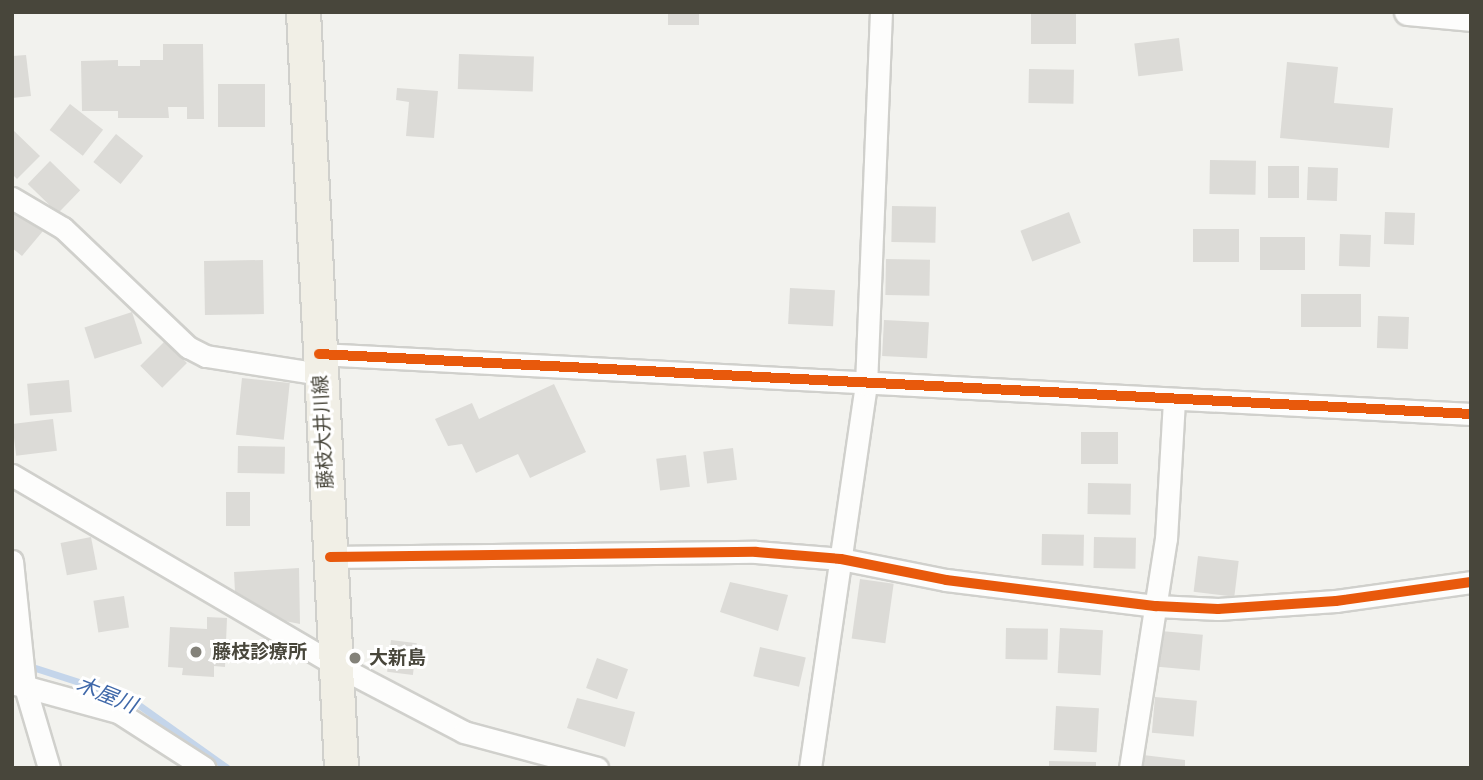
<!DOCTYPE html>
<meta charset="utf-8">
<style>
body{margin:0}
#map{position:relative;width:1483px;height:780px;overflow:hidden;background:#f2f2ee;font-family:Mulish,"Noto Sans JP",sans-serif}
div>[style]{position:absolute}
[style*='--x']{left:calc(var(--x)*1px);top:calc(var(--y)*1px);width:calc(var(--w)*1px);rotate:calc(var(--a)*1deg)}
.stream>*{height:7px;margin:-3.5px;padding:0 3.5px;transform-origin:3.5px;border-radius:3.5px;background:#c4d5ea}
.building>*{inset:0;background:#dcdbd7;transform-origin:0 0}
.roads{filter:drop-shadow(2px 0 #d0d0cc) drop-shadow(-2px 0 #d0d0cc) drop-shadow(0 2px #d0d0cc) drop-shadow(0 -2px #d0d0cc)}
.minor>*{height:21px;margin:-10.5px;padding:0 10.5px;transform-origin:10.5px;border-radius:10.5px;background:#fdfdfc}
.tertiary>*{height:26px;margin:-13px;padding:0 13px;transform-origin:13px;border-radius:13px;background:#fdfdfc}
.primary>*{height:33px;margin:-16.5px;padding:0 16.5px;transform-origin:16.5px;border-radius:16.5px;background:#f1efe6}
.cycleway>*{height:10px;margin:-5px;padding:0 5px;transform-origin:5px;border-radius:5px;background:#e8590c}
.dots>*{width:19px;height:19px;translate:-50% -50%;box-sizing:border-box;border:4px solid #fff;border-radius:50%}
span{translate:-50% -50%;white-space:nowrap;text-align:center;line-height:1.15;-webkit-text-stroke:6px #fff;paint-order:stroke}
.street-label{font-size:19px;color:#48463b}
.poi-label{font-size:19px;color:#48463b;font-weight:700}
.left{translate:0 -50%;text-align:left}
.water-label{font-size:21px;color:#3f68a9;font-style:italic}
.frame{position:absolute;inset:0;border:14px solid #48463b;pointer-events:none}
</style>
<div id="map">
<div class="stream">
<div style="--x:26;--y:665;--w:108;--a:17.8"></div>
<div style="--x:129;--y:698;--w:120;--a:35.5"></div>
</div>
<div class="building">
<div style="left:668px;top:12px;width:31px;height:13px"></div>
<div style="left:1031px;top:12px;width:45px;height:32px"></div>
<div style="left:1179px;top:38px;width:33px;height:45px;rotate:83deg"></div>
<div style="clip-path:polygon(163px 44px,203px 44px,204px 119px,187px 119px,187px 107px,168px 107px,169px 118px,118px 118px,118px 111px,82px 111px,81px 61px,118px 60px,118px 66px,140px 66px,140px 60px,163px 60px)"></div>
<div style="left:459px;top:54px;width:75px;height:35px;rotate:2deg"></div>
<div style="clip-path:polygon(26px 55px,31px 96px,12px 98px,12px 56px)"></div>
<div style="clip-path:polygon(1287px 62px,1338px 67px,1334px 103px,1393px 108px,1389px 148px,1280px 138px)"></div>
<div style="left:1029px;top:69px;width:45px;height:34px;rotate:1deg"></div>
<div style="left:218px;top:84px;width:47px;height:43px"></div>
<div style="clip-path:polygon(397px 88px,438px 91px,434px 138px,406px 136px,409px 102px,396px 100px)"></div>
<div style="left:70px;top:104px;width:42px;height:33px;rotate:38deg"></div>
<div style="clip-path:polygon(12px 129px,40px 156px,17px 179px,12px 174px)"></div>
<div style="left:116px;top:134px;width:35px;height:36px;rotate:39deg"></div>
<div style="left:1210px;top:160px;width:46px;height:34px;rotate:1deg"></div>
<div style="left:50px;top:161px;width:42px;height:32px;rotate:44deg"></div>
<div style="left:1268px;top:166px;width:31px;height:32px"></div>
<div style="left:1308px;top:167px;width:30px;height:33px;rotate:2deg"></div>
<div style="left:892px;top:206px;width:44px;height:36px;rotate:1deg"></div>
<div style="clip-path:polygon(14px 207px,43px 231px,22px 256px,12px 248px)"></div>
<div style="left:1069px;top:212px;width:33px;height:52px;rotate:69deg"></div>
<div style="left:1385px;top:212px;width:30px;height:32px;rotate:2deg"></div>
<div style="left:1193px;top:229px;width:46px;height:33px"></div>
<div style="left:1340px;top:234px;width:31px;height:32px;rotate:2deg"></div>
<div style="left:1260px;top:237px;width:45px;height:33px"></div>
<div style="left:886px;top:259px;width:44px;height:36px;rotate:1deg"></div>
<div style="left:263px;top:260px;width:54px;height:59px;rotate:89deg"></div>
<div style="left:790px;top:288px;width:45px;height:36px;rotate:3deg"></div>
<div style="left:1301px;top:294px;width:60px;height:33px"></div>
<div style="left:132px;top:312px;width:33px;height:50px;rotate:72deg"></div>
<div style="left:1378px;top:316px;width:31px;height:32px;rotate:2deg"></div>
<div style="left:884px;top:320px;width:45px;height:36px;rotate:3deg"></div>
<div style="left:165px;top:341px;width:31px;height:35px;rotate:45deg"></div>
<div style="left:242px;top:378px;width:48px;height:57px;rotate:6deg"></div>
<div style="left:69px;top:380px;width:32px;height:42px;rotate:85deg"></div>
<div style="clip-path:polygon(554px 384px,586px 452px,530px 478px,518px 454px,476px 473px,462px 444px,448px 446px,435px 419px,472px 403px,479px 419px)"></div>
<div style="left:53px;top:419px;width:32px;height:41px;rotate:83deg"></div>
<div style="left:1081px;top:432px;width:37px;height:32px"></div>
<div style="left:238px;top:446px;width:47px;height:27px;rotate:1deg"></div>
<div style="left:733px;top:448px;width:32px;height:30px;rotate:83deg"></div>
<div style="left:686px;top:455px;width:32px;height:30px;rotate:83deg"></div>
<div style="left:1088px;top:483px;width:43px;height:31px;rotate:1deg"></div>
<div style="left:226px;top:492px;width:24px;height:34px"></div>
<div style="left:1042px;top:534px;width:42px;height:31px;rotate:1deg"></div>
<div style="left:91px;top:537px;width:33px;height:31px;rotate:79deg"></div>
<div style="left:1094px;top:537px;width:42px;height:31px;rotate:1deg"></div>
<div style="left:1198px;top:556px;width:41px;height:36px;rotate:7deg"></div>
<div style="clip-path:polygon(299px 568px,300px 624px,280px 620px,235px 592px,234px 572px)"></div>
<div style="left:860px;top:579px;width:34px;height:60px;rotate:8deg"></div>
<div style="clip-path:polygon(730px 582px,788px 595px,778px 631px,720px 612px)"></div>
<div style="left:124px;top:596px;width:32px;height:31px;rotate:81deg"></div>
<div style="clip-path:polygon(207px 617px,227px 618px,225px 667px,214px 666px,214px 677px,182px 675px,183px 668px,168px 667px,170px 627px,207px 629px)"></div>
<div style="left:1006px;top:628px;width:42px;height:31px;rotate:1deg"></div>
<div style="left:1060px;top:628px;width:43px;height:45px;rotate:3deg"></div>
<div style="left:1161px;top:631px;width:42px;height:36px;rotate:5deg"></div>
<div style="left:391px;top:640px;width:26px;height:32px;rotate:7deg"></div>
<div style="left:760px;top:647px;width:47px;height:30px;rotate:13deg"></div>
<div style="left:597px;top:658px;width:33px;height:32px;rotate:20deg"></div>
<div style="left:1155px;top:697px;width:42px;height:36px;rotate:5deg"></div>
<div style="clip-path:polygon(577px 698px,635px 712px,625px 747px,567px 728px)"></div>
<div style="left:1056px;top:706px;width:43px;height:44px;rotate:3deg"></div>
<div style="clip-path:polygon(1143px 755px,1185px 760px,1185px 768px,1142px 768px)"></div>
<div style="clip-path:polygon(1049px 761px,1096px 762px,1096px 768px,1049px 768px)"></div>
</div>
<div class="roads">
<div class="minor">
<div style="--x:12;--y:198;--w:59;--a:30.5"></div>
<div style="--x:63;--y:228;--w:173;--a:43.6"></div>
<div style="--x:188;--y:347;--w:20;--a:27"></div>
<div style="--x:206;--y:356;--w:115;--a:9"></div>
<div style="--x:319;--y:354;--w:1154;--a:2.98"></div>
<div style="--x:12;--y:475;--w:376;--a:30.4"></div>
<div style="--x:336;--y:665;--w:144;--a:27.6"></div>
<div style="--x:464;--y:732;--w:138;--a:15.1"></div>
<div style="--x:330;--y:557;--w:426;--a:-0.7"></div>
<div style="--x:756;--y:552;--w:85;--a:4.7"></div>
<div style="--x:841;--y:559;--w:107;--a:11.3"></div>
<div style="--x:946;--y:580;--w:212;--a:7.1"></div>
<div style="--x:1156;--y:606;--w:62;--a:2.8"></div>
<div style="--x:1218;--y:609;--w:118;--a:-3.9"></div>
<div style="--x:1336;--y:601;--w:136;--a:-8"></div>
<div style="--x:12;--y:561;--w:127;--a:84.1"></div>
<div style="--x:25;--y:687;--w:84;--a:73.5"></div>
<div style="--x:12;--y:683;--w:110;--a:15.3"></div>
<div style="--x:118;--y:712;--w:103;--a:32.8"></div>
<div style="--x:810;--y:768;--w:387;--a:-81.7"></div>
<div style="--x:866;--y:385;--w:373;--a:-87.7"></div>
<div style="--x:1130;--y:768;--w:232;--a:-81.1"></div>
<div style="--x:1166;--y:539;--w:139;--a:-86.7"></div>
</div>
<div class="tertiary">
<div style="--x:1408;--y:12;--w:63;--a:5.4"></div>
</div>
<div class="primary">
<div style="--x:303;--y:12;--w:757;--a:87.12"></div>
</div>
</div>
<div class="cycleway">
<div style="--x:319;--y:354;--w:1154;--a:2.98"></div>
<div style="--x:330;--y:557;--w:426;--a:-0.7"></div>
<div style="--x:756;--y:552;--w:85;--a:4.7"></div>
<div style="--x:841;--y:559;--w:107;--a:11.3"></div>
<div style="--x:946;--y:580;--w:212;--a:7.1"></div>
<div style="--x:1156;--y:606;--w:62;--a:2.8"></div>
<div style="--x:1218;--y:609;--w:118;--a:-3.9"></div>
<div style="--x:1336;--y:601;--w:136;--a:-8"></div>
</div>
<div class="dots">
<div style="left:196px;top:652px;background:#84827a"></div>
<div style="left:355px;top:658px;background:#84827a"></div>
</div>
<div class="street-label">
<span style="left:323px;top:432px;rotate:-93deg">藤枝大井川線</span>
</div>
<div class="poi-label">
<span class="left" style="left:212px;top:652px">藤枝診療所</span>
<span class="left" style="left:369px;top:658px">大新島</span>
</div>
<div class="water-label">
<span style="left:107px;top:694px;rotate:22deg">木屋川</span>
</div>
<div class="frame"></div>
</div>
